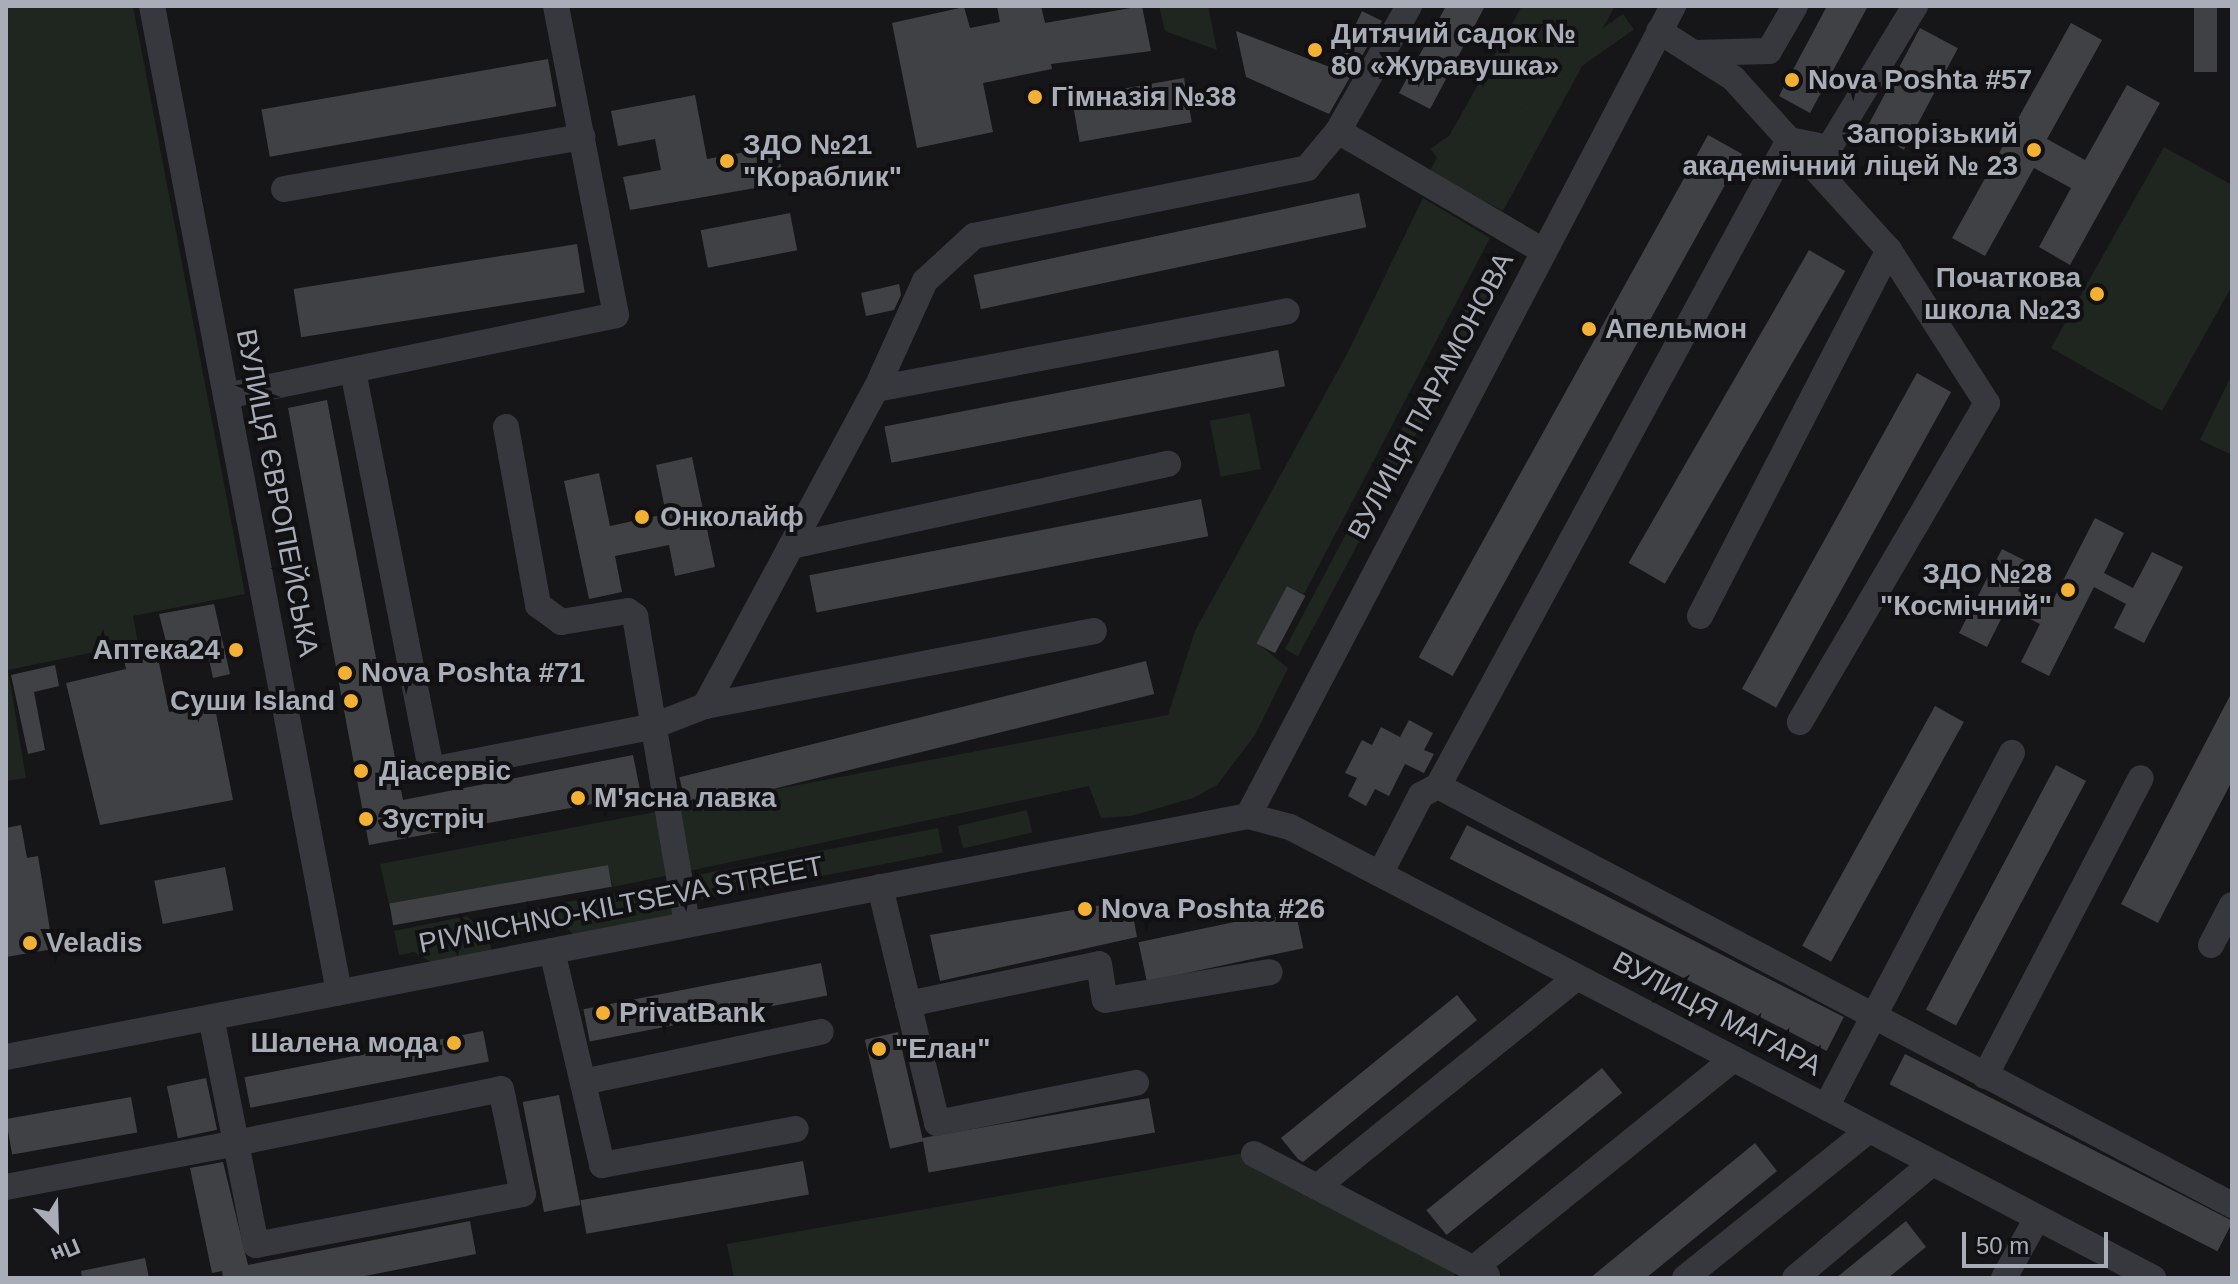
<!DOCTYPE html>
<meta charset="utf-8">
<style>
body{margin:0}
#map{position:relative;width:2238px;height:1284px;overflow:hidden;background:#161618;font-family:Helvetica,sans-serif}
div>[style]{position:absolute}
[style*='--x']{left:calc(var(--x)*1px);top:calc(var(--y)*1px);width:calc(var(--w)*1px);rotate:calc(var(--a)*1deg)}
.green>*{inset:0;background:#1e261f;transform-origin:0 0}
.building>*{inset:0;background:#404145;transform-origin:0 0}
.minor>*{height:26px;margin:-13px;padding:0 13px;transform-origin:13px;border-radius:13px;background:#37383d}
.dots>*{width:22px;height:22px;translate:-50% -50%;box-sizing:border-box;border:4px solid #111113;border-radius:50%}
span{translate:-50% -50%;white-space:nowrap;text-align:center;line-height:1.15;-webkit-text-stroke:8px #111113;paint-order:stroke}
.poi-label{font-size:28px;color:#a8adb8;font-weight:700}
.left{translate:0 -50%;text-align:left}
.right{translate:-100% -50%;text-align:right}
.street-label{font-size:28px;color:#a8adb8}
.frame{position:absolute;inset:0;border:8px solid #a8adb8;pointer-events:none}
.north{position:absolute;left:16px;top:1188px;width:80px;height:80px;-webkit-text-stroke:6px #111113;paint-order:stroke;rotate:157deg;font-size:22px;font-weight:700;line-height:32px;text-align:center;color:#a8adb8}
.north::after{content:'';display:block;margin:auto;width:28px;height:36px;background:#a8adb8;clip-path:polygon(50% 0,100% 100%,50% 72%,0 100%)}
.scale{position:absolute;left:1962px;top:1232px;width:146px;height:36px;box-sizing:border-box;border:4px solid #a8adb8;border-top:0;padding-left:10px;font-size:24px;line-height:28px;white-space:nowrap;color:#a8adb8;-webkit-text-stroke:6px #111113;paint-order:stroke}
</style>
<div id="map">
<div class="green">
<div style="clip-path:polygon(6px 6px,133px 6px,245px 594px,133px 616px,138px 643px,8px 670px,26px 778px,6px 781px)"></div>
<div style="clip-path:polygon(1159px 6px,1208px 6px,1217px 50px,1165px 31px)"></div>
<div style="clip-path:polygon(1522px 6px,1615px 6px,1503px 211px,1429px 172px)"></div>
<div style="left:1623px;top:14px;width:19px;height:235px;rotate:55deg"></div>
<div style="clip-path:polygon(2164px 147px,2232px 185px,2232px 286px,2162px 411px,2051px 348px)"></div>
<div style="clip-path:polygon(1423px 198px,1490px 238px,1304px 594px,1287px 586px,1257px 643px,1288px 668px,1255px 735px,1217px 785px,1193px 798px,1131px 816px,1101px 818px,1089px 786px,613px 887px,607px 865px,390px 909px,380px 864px,1168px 715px,1195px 631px,1347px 354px)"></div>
<div style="left:1496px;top:252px;width:15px;height:450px;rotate:28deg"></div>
<div style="clip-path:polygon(2232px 374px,2232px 455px,2200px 440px)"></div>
<div style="left:1250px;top:413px;width:57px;height:41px;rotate:79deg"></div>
<div style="left:1027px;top:810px;width:23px;height:71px;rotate:77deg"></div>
<div style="left:938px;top:828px;width:25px;height:246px;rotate:79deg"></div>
<div style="clip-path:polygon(667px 881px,674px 916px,576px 937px,561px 922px,515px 932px,511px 914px)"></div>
<div style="clip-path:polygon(467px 916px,489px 937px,492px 954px,438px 966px,414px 952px,399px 955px,394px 931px)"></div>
<div style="clip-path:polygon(1244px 1153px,1457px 1269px,1453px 1278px,734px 1278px,727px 1244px)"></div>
</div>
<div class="building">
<div style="clip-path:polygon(997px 6px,1041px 6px,1045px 23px,1142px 6px,1151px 51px,1051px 64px,1052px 69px,983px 83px,993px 132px,917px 148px,892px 23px,964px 7px,970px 28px,1000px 22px)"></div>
<div style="clip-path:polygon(1446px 6px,1485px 6px,1430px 109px,1399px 93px)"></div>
<div style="clip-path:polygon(1827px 6px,1868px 6px,1810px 113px,1779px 96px)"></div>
<div style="left:2194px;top:6px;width:23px;height:66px"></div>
<div style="clip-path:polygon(1362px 11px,1382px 21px,1329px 114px,1246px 77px,1236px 31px,1335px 69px)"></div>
<div style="clip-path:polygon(2071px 23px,2102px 40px,2047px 139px,2085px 160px,2127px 85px,2160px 103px,2070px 265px,2039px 247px,2071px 188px,2034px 168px,1985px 256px,1952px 238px)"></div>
<div style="left:1920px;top:28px;width:43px;height:115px;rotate:28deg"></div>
<div style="left:548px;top:59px;width:48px;height:291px;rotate:80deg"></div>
<div style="left:1184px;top:78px;width:45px;height:114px;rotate:80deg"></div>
<div style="clip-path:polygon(695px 95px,707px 159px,777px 146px,784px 183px,630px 210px,623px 177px,661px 170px,655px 139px,618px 146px,611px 111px)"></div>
<div style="left:1708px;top:135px;width:39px;height:597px;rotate:29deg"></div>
<div style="left:1359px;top:193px;width:35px;height:394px;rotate:78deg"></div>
<div style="left:790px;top:213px;width:38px;height:91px;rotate:79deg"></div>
<div style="left:577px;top:244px;width:49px;height:287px;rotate:81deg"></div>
<div style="left:1809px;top:250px;width:42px;height:361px;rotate:30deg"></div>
<div style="clip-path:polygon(899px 284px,901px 295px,894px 310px,866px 316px,861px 293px)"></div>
<div style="left:1278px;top:350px;width:37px;height:401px;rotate:79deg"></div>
<div style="left:1917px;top:373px;width:39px;height:361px;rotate:29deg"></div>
<div style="clip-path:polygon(327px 400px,403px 800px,633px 755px,641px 795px,369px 845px,288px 408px)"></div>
<div style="clip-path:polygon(692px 457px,715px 567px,675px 576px,669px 545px,615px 556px,622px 592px,589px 599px,564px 481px,599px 473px,610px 526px,666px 514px,656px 465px)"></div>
<div style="left:1201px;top:499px;width:38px;height:399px;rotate:79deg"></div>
<div style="clip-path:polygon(2095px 518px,2124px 533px,2104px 573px,2133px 588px,2152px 552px,2183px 567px,2144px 643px,2114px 628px,2126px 604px,2094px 587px,2049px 676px,2021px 662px,2040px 624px,2007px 607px,1987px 647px,1959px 633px,2002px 549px,2032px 564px,2018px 591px,2050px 606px)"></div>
<div style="left:1287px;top:586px;width:21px;height:65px;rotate:28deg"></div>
<div style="clip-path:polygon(214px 604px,230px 674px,213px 678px,205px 641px,168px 650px,159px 614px)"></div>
<div style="clip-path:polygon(156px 648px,169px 712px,214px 703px,233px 800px,100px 825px,66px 683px,126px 669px,123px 655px)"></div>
<div style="left:1146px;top:661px;width:34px;height:481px;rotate:76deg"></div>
<div style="clip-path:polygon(55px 665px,59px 686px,34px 692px,45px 750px,28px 754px,11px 675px)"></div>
<div style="clip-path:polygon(2232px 692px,2232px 781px,2158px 923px,2121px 904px)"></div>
<div style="left:1935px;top:706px;width:33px;height:274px;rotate:29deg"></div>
<div style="clip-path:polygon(1409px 720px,1433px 733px,1424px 750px,1434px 754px,1424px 773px,1405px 764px,1389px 796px,1375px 789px,1366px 806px,1348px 796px,1357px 778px,1345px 773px,1362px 740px,1372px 745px,1381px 727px,1400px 737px)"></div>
<div style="left:2056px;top:765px;width:34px;height:277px;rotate:28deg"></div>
<div style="clip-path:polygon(21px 825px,27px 858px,38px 856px,53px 949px,6px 957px,6px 828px)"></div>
<div style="left:1467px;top:825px;width:423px;height:38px;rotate:27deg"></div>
<div style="left:608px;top:865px;width:22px;height:222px;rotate:80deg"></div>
<div style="left:225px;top:867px;width:44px;height:72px;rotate:79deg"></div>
<div style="clip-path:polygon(1130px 900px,1137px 937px,940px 981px,930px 935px)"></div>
<div style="left:1295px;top:909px;width:40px;height:160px;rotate:78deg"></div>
<div style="left:821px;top:963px;width:33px;height:242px;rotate:79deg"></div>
<div style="clip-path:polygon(1457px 995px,1477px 1020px,1303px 1162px,1298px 1159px,1281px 1138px)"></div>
<div style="left:483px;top:1031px;width:31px;height:243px;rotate:79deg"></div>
<div style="left:898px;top:1032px;width:112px;height:34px;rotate:77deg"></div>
<div style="left:1905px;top:1054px;width:368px;height:34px;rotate:27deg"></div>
<div style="left:1602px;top:1068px;width:32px;height:226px;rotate:51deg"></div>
<div style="left:206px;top:1078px;width:53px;height:40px;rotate:78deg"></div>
<div style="left:559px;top:1095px;width:112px;height:37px;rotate:79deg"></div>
<div style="left:131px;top:1097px;width:36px;height:127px;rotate:80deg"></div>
<div style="left:1149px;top:1098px;width:35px;height:230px;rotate:80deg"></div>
<div style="clip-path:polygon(1755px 1143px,1777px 1171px,1646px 1278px,1590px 1278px)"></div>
<div style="left:803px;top:1161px;width:34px;height:226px;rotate:80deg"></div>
<div style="clip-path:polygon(223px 1162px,248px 1265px,470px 1221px,476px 1254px,355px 1278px,223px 1278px,222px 1271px,212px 1273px,190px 1168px)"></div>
<div style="clip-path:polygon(1906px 1221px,1926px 1247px,1888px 1278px,1836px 1278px)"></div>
<div style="clip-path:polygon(145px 1258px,149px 1278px,82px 1278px,81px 1271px)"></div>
</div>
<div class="minor">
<div style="--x:152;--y:6;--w:1004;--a:79.26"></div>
<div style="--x:1659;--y:31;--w:88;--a:32.4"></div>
<div style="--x:1733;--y:78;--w:232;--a:47.8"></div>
<div style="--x:1889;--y:250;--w:182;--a:57.4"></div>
<div style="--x:1987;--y:403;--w:370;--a:120.4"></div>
<div style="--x:1694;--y:53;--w:75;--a:-1.5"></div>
<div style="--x:1769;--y:51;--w:52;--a:-60"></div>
<div style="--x:1338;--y:131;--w:144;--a:-60.4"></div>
<div style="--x:284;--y:189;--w:303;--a:-9.9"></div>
<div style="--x:353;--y:371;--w:407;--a:78.9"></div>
<div style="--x:431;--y:770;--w:224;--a:-11.1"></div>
<div style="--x:651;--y:727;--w:58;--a:-21.3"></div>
<div style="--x:705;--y:706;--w:360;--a:-61.7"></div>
<div style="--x:876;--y:389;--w:119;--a:-65.6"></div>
<div style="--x:925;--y:281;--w:67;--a:-42.6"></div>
<div style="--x:974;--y:236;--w:340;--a:-11.5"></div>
<div style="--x:1307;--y:168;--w:48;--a:-50"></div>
<div style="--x:1338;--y:131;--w:238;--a:30.3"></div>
<div style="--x:876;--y:389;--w:418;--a:-10.7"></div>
<div style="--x:226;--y:396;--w:398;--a:-11.7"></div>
<div style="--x:616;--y:315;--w:315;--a:-101"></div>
<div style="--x:506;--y:427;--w:181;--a:79.8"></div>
<div style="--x:538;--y:605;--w:29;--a:36"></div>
<div style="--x:561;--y:622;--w:68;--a:-9.3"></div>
<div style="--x:628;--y:611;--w:9;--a:36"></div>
<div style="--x:635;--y:616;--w:312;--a:80.4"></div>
<div style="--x:791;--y:546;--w:386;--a:-12.3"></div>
<div style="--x:1700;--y:616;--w:412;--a:-62.7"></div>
<div style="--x:705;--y:706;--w:396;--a:-10.9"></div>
<div style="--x:1438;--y:786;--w:898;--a:27.82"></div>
<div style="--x:1248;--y:816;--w:915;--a:-62.31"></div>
<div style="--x:1380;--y:874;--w:89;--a:-62.6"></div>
<div style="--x:1421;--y:795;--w:19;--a:-28"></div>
<div style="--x:1438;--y:786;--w:735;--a:-61.48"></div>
<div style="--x:1789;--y:140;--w:41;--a:11.3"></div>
<div style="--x:1829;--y:148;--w:166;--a:-58.8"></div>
<div style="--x:880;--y:887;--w:243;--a:76.4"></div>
<div style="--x:937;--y:1123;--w:203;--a:-11.4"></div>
<div style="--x:2211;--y:945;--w:45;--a:-62.3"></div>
<div style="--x:552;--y:951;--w:220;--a:76.8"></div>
<div style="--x:602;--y:1165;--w:197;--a:-10.5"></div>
<div style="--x:908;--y:1004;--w:195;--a:-11.8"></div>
<div style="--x:1099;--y:964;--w:36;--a:81"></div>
<div style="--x:1105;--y:1000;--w:167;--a:-9.6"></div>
<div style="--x:6;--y:1057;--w:1265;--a:-10.98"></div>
<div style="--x:1248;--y:816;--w:43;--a:14.7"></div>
<div style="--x:1290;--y:827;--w:974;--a:27.59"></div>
<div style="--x:1985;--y:1076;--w:336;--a:-62.4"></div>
<div style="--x:583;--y:1082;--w:243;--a:-11.9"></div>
<div style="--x:501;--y:1089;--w:107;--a:78.2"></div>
<div style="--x:523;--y:1194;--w:272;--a:169.2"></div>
<div style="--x:256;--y:1245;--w:104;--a:-101.1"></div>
<div style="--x:236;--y:1143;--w:270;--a:-11.5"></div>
<div style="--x:1826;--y:1107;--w:400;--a:-62.3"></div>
<div style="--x:1254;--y:1154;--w:263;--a:27.6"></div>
<div style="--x:6;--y:1187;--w:234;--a:-10.8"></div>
<div style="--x:236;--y:1143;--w:128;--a:-101.2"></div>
<div style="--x:1317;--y:1187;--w:334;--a:-38.9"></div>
<div style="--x:1473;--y:1269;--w:334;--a:-38.9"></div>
<div style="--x:1685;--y:1278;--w:236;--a:-38.8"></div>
<div style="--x:1795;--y:1278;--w:179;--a:-40"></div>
<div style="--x:2004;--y:1278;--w:68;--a:-61.2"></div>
</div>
<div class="dots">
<div style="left:1315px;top:50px;background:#f2b134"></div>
<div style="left:1792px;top:80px;background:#f2b134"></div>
<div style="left:1035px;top:97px;background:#f2b134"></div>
<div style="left:2034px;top:150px;background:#f2b134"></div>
<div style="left:727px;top:161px;background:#f2b134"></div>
<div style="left:2097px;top:294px;background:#f2b134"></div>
<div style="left:1589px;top:329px;background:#f2b134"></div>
<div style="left:642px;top:517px;background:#f2b134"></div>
<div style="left:2068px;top:590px;background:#f2b134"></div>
<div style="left:236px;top:650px;background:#f2b134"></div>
<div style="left:345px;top:673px;background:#f2b134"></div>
<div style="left:351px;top:701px;background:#f2b134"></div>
<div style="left:361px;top:771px;background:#f2b134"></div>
<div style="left:578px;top:798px;background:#f2b134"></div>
<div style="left:366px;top:819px;background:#f2b134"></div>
<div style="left:1085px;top:909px;background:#f2b134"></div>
<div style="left:30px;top:943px;background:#f2b134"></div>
<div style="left:603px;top:1013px;background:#f2b134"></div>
<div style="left:454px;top:1043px;background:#f2b134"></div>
<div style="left:879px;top:1049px;background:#f2b134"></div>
</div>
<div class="poi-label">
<span class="left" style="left:1331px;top:50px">Дитячий садок №<br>80 «Журавушка»</span>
<span class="left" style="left:1808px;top:80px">Nova Poshta #57</span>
<span class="left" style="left:1051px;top:97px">Гімназія №38</span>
<span class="right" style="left:2018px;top:150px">Запорізький<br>академічний ліцей № 23</span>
<span class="left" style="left:743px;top:161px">ЗДО №21<br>"Кораблик"</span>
<span class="right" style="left:2081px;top:294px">Початкова<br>школа №23</span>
<span class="left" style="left:1605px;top:329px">Апельмон</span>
<span class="left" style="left:660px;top:517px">Онколайф</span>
<span class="right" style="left:2052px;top:590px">ЗДО №28<br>"Космічний"</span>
<span class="right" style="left:220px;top:650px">Аптека24</span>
<span class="left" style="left:361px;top:673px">Nova Poshta #71</span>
<span class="right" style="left:335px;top:701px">Суши Island</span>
<span class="left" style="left:379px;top:771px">Діасервіс</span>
<span class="left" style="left:594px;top:798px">М'ясна лавка</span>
<span class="left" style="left:382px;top:819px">Зустрiч</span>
<span class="left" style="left:1101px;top:909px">Nova Poshta #26</span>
<span class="left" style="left:46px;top:943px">Veladis</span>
<span class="left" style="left:619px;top:1013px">PrivatBank</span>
<span class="right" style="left:438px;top:1043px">Шалена мода</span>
<span class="left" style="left:895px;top:1049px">"Елан"</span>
</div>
<div class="street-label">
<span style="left:1431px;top:396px;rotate:-62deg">ВУЛИЦЯ ПАРАМОНОВА</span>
<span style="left:277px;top:493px;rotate:79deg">ВУЛИЦЯ ЄВРОПЕЙСЬКА</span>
<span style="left:621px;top:905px;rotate:-11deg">PIVNICHNO-KILTSEVA STREET</span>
<span style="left:1717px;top:1014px;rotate:28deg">ВУЛИЦЯ МАГАРА</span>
</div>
<div class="frame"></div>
<div class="north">Пн</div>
<div class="scale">50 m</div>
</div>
